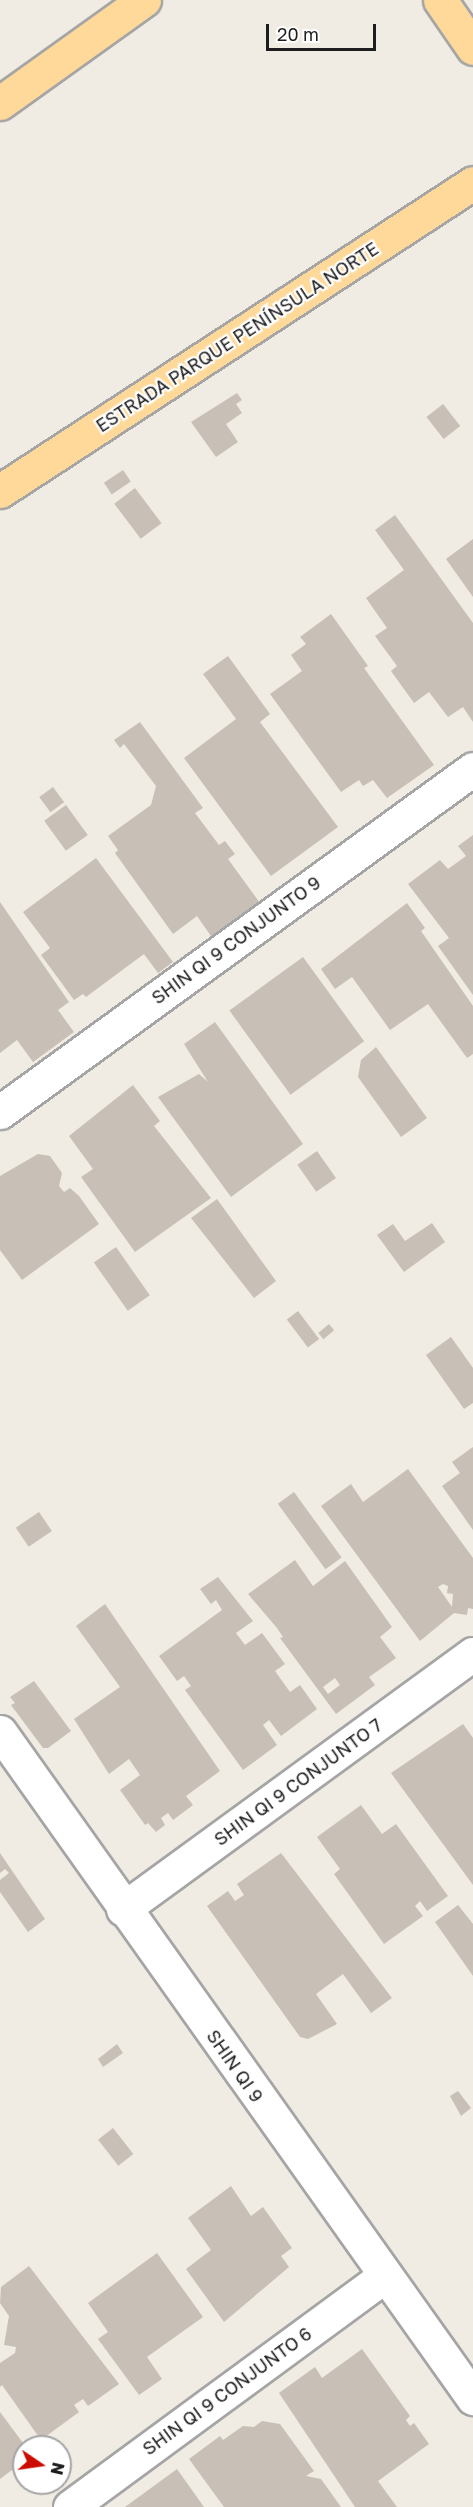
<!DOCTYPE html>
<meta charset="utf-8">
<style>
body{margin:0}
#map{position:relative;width:473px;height:2507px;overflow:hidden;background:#f0ece3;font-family:"Golos Text",sans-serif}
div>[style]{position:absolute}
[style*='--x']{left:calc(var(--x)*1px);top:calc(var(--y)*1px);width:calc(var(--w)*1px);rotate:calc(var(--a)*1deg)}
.building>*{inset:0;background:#c8bfb6;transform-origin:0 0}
.roads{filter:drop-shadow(2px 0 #a5a5a5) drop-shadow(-2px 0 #a5a5a5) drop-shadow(0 2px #a5a5a5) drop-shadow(0 -2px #a5a5a5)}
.minor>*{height:33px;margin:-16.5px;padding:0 16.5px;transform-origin:16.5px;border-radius:16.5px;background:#fff}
.major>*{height:33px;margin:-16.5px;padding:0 16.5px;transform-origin:16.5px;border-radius:16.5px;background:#ffd999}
span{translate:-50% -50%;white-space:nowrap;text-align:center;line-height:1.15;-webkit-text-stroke:4.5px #fff;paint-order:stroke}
.street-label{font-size:18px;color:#1e1e1e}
.north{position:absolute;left:12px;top:2435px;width:60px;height:60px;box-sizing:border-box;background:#fff;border:2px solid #a5a5a5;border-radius:50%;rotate:103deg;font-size:16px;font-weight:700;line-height:24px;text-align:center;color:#1e1e1e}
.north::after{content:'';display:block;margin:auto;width:21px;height:27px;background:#cc0c00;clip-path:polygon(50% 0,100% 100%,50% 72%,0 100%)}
.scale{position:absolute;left:266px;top:24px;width:110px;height:27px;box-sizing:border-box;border:3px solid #1e1e1e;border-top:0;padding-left:8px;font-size:18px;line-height:21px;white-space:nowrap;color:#1e1e1e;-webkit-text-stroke:4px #fff;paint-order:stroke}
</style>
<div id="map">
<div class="building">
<div style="clip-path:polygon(237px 393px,242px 400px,236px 404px,242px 413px,226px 424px,238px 442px,216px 457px,191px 422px)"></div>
<div style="left:443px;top:404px;width:28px;height:21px;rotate:52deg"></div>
<div style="left:123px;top:470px;width:14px;height:23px;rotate:56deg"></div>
<div style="left:135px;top:488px;width:44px;height:26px;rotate:53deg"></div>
<div style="clip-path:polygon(395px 515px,473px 623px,473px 722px,463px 707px,448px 717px,429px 692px,414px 703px,391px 671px,397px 666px,375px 636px,387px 628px,366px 598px,404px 570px,375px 530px)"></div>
<div style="clip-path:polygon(473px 539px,473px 597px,446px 559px)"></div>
<div style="clip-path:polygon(331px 614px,368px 666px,364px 668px,434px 765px,387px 798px,373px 780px,363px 786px,359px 780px,341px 792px,270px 694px,302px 671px,291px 655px,306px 644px,300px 637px)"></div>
<div style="clip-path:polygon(228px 656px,270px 714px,260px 722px,338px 827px,271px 876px,184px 758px,236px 719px,203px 674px)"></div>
<div style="clip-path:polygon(140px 722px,203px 808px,195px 813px,219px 845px,225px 841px,235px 854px,228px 859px,260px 903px,213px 939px,197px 916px,173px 934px,115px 853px,118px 850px,108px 836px,151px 805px,156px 786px,124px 744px,120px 748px,114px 740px)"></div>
<div style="left:53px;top:787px;width:19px;height:17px;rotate:54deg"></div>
<div style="left:66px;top:805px;width:37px;height:27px;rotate:54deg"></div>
<div style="clip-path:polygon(473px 835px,473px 995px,438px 946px,449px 938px,408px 884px,440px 860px,448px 869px,466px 856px,458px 846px)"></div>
<div style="clip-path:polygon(96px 858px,173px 962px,158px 973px,144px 954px,86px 997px,83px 994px,74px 1000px,41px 955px,50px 948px,23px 912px)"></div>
<div style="clip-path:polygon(0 902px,69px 1002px,58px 1010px,74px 1032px,33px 1062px,17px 1040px,0 1053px)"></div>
<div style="clip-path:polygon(407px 903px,425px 928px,421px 931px,473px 1006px,473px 1054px,467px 1058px,428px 1004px,390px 1030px,352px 977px,335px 989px,321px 969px)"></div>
<div style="left:303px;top:957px;width:104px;height:91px;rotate:54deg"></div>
<div style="clip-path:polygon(215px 1022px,303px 1144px,231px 1197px,158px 1097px,199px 1074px,208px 1082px,184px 1044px)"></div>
<div style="clip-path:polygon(376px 1047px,427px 1118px,401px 1137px,358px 1077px,361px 1060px)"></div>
<div style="clip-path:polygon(133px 1085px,160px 1121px,154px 1126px,211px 1198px,135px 1252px,81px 1177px,93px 1169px,69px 1136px)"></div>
<div style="left:317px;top:1151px;width:33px;height:24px;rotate:55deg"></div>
<div style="clip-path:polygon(38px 1154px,50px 1156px,62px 1173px,59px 1186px,64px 1192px,70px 1188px,79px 1196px,99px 1224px,22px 1280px,0 1250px,0 1176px)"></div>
<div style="clip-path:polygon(217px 1199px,276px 1281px,254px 1298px,191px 1218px)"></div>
<div style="clip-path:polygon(432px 1223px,445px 1242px,404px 1272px,377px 1235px,393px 1224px,405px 1241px)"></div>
<div style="left:116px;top:1247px;width:59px;height:27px;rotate:55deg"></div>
<div style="left:298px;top:1311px;width:35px;height:14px;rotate:53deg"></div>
<div style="left:329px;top:1324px;width:8px;height:14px;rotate:50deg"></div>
<div style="clip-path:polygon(451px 1337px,473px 1368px,473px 1403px,464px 1409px,426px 1355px)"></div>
<div style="clip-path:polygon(473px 1447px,473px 1530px,442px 1486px,460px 1473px,452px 1462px)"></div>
<div style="clip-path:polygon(evenodd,408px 1469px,473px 1558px,473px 1609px,468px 1608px,467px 1615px,454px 1613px,420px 1641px,321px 1506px,351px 1484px,363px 1502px,408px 1469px,443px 1584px,448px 1586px,447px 1593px,453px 1594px,452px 1607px,438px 1587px,443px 1584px)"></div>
<div style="left:294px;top:1492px;width:81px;height:20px;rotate:54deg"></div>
<div style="left:39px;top:1512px;width:23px;height:28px;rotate:56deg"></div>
<div style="clip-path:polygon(evenodd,295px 1560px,313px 1586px,345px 1561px,392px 1627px,380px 1637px,396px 1658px,369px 1677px,375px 1685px,336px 1714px,280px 1638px,283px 1637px,277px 1628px,248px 1594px,295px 1560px,335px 1678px,340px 1685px,328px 1694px,323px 1687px,335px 1678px)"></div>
<div style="clip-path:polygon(218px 1577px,253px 1621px,236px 1633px,245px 1645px,262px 1633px,285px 1664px,275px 1671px,290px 1692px,300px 1685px,317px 1709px,281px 1736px,269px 1720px,263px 1725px,277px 1745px,243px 1770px,185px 1690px,191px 1686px,184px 1676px,177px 1681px,159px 1656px,222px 1610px,216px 1600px,211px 1604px,200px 1589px)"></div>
<div style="clip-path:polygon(105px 1604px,220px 1771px,186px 1796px,193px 1805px,173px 1820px,168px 1813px,161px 1818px,165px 1825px,156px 1832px,148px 1823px,145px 1825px,120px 1790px,140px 1775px,129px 1759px,109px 1774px,74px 1719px,120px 1687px,76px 1626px)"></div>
<div style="clip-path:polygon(34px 1681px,71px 1731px,48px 1748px,43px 1748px,11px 1705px,15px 1703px,10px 1697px)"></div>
<div style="clip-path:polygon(463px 1724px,473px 1738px,473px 1885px,391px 1773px)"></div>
<div style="clip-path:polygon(361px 1805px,382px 1834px,396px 1824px,448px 1896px,427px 1911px,420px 1901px,415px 1906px,423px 1916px,384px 1944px,334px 1874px,340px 1869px,317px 1837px)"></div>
<div style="clip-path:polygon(0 1853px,45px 1919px,28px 1932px,0 1892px,0 1880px,9px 1873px,5px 1869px,0 1873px)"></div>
<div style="clip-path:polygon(281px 1853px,392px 1998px,371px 2013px,343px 1974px,316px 1994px,337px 2024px,308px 2039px,300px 2037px,207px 1906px,228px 1891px,235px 1901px,244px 1895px,237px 1884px)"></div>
<div style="clip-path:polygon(458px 1905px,473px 1924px,473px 1976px,435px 1922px)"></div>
<div style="clip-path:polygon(117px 2044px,123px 2053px,103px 2067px,98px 2059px)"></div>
<div style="clip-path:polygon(458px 2091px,471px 2108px,461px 2116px,450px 2096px)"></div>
<div style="left:113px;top:2128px;width:33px;height:19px;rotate:52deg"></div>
<div style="clip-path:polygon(231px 2186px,251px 2216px,263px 2207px,292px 2248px,281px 2256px,289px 2267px,224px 2322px,186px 2269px,211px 2250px,188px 2218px)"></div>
<div style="clip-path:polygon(157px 2253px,203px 2317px,147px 2357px,162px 2379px,139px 2395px,98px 2339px,108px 2332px,88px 2303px)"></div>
<div style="clip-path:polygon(29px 2266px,119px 2384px,88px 2406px,83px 2399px,74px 2405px,79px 2412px,41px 2440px,2px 2385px,0 2387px,0 2363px,15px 2353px,16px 2347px,4px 2345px,9px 2316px,0 2303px,1px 2287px)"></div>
<div style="clip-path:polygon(362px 2349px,410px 2416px,406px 2420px,410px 2426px,414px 2423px,429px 2444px,378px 2481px,397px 2507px,355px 2507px,279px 2393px,315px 2367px,322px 2378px)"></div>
<div style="clip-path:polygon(0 2412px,26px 2447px,24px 2461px,0 2479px)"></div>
<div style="clip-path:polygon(262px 2421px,280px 2424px,314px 2471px,306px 2476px,321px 2479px,341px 2507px,224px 2507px,189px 2459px,220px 2436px,223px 2440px,243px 2426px,254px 2427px)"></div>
<div style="clip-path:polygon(177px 2469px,204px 2507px,125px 2507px)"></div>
</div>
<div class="roads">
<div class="minor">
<div style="--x:0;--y:1112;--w:584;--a:-35.95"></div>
<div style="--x:0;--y:1732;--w:817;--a:54.62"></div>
<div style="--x:123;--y:1909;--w:433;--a:-36.1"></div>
<div style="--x:70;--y:2507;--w:391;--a:-36.3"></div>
</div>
<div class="major">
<div style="--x:440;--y:0;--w:58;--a:55.5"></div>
<div style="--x:0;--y:103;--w:177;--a:-35.6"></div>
<div style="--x:0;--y:491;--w:564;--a:-33.07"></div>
</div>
</div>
<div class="street-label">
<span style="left:237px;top:337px;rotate:-33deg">ESTRADA PARQUE PENÍNSULA NORTE</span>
<span style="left:236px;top:940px;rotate:-36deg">SHIN QI 9 CONJUNTO 9</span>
<span style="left:298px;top:1782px;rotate:-36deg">SHIN QI 9 CONJUNTO 7</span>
<span style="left:235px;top:2066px;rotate:55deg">SHIN QI 9</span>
<span style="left:227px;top:2391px;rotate:-36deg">SHIN QI 9 CONJUNTO 6</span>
</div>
<div class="north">N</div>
<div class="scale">20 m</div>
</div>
